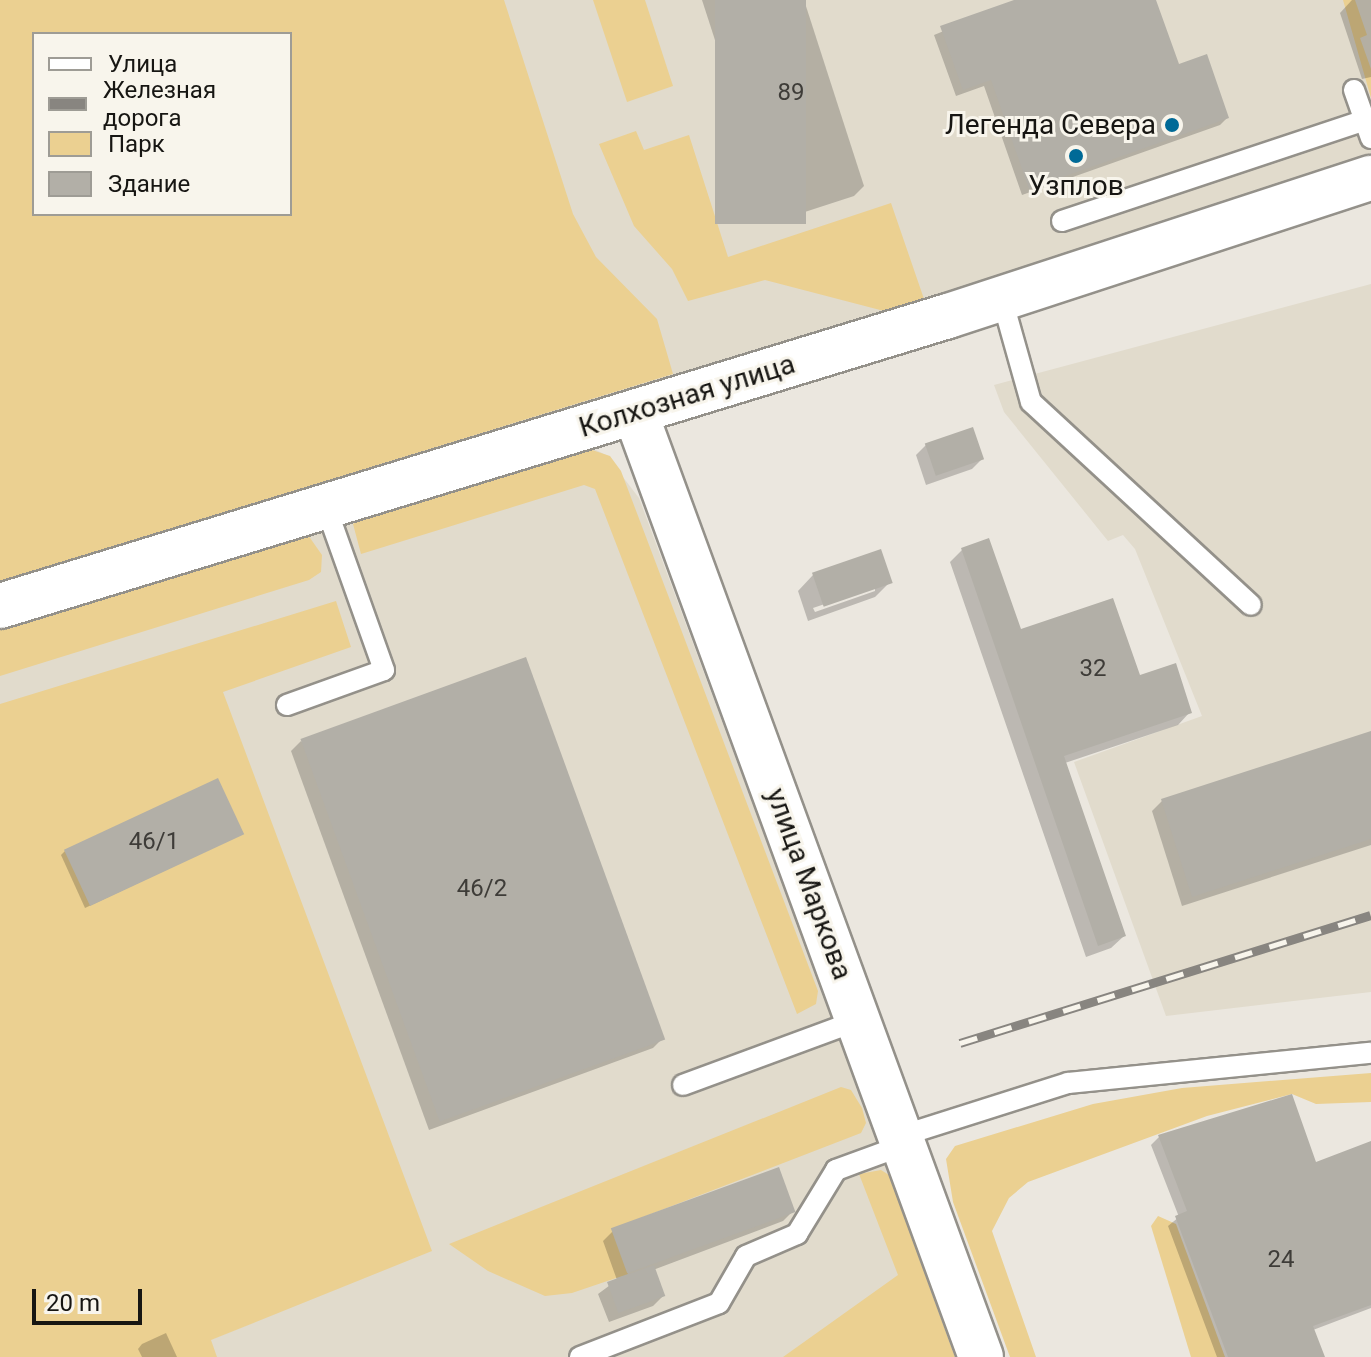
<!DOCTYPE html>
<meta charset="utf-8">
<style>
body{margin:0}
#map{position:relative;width:1371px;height:1357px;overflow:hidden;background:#ebe7df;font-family:Roboto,sans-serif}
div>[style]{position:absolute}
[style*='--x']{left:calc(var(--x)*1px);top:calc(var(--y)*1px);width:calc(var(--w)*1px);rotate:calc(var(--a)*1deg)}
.built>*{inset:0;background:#e1dbcc}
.green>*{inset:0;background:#ebd091}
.shadow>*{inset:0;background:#0003}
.building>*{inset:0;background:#b2afa7;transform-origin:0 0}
.roads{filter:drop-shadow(2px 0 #94918a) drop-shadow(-2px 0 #94918a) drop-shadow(0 2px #94918a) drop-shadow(0 -2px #94918a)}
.lane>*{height:20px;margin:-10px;padding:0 10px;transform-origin:10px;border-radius:10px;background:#fff}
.secondary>*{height:44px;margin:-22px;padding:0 22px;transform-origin:22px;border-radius:22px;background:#fff}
.rail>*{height:9px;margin-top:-4.5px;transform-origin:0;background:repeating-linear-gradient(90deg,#f8f5ec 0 18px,#888580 0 36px);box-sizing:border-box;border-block:2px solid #888580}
.dots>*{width:22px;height:22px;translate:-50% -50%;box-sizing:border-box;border:4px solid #f8f5ec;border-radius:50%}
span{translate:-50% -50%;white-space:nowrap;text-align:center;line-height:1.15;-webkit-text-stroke:6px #f8f5ec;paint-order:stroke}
.number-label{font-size:24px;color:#3e3c38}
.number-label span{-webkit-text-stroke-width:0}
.poi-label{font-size:28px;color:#171613}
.right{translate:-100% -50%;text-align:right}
.street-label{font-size:28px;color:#171613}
.legend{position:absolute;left:32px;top:32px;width:260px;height:184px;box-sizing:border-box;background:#f8f5ec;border:2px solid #9e9c95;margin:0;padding:10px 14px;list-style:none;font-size:24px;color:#171613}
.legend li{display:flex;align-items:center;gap:16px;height:40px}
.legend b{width:40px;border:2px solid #9e9c95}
.scale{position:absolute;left:32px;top:1289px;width:110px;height:36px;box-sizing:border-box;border:4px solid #171613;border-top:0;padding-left:10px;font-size:24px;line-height:28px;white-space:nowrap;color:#171613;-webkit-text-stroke:6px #f8f5ec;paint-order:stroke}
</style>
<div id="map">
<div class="built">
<div style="clip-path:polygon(evenodd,0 0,1371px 0,1371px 157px,992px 284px,0 587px,0 0,34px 34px,290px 34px,290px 214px,34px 214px,34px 34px)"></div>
<div style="clip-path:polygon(1371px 284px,1371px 992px,1166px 1016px,1074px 762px,1202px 716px,1135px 549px,1123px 535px,1108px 541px,1004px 412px,994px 385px)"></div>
<div style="clip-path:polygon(582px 443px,606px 455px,639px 498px,929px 1278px,813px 1357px,0 1357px,0 615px)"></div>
</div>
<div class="green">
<div style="clip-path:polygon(evenodd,0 0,504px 0,573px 214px,596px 257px,657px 319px,673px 374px,0 581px,0 0,34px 34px,290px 34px,290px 214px,34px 214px,34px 34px)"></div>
<div style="clip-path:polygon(593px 0,645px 0,673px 86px,627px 102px)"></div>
<div style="clip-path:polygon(1343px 0,1355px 0,1367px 35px,1360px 38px,1371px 69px,1371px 98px)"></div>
<div style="clip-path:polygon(636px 131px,644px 150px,689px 135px,728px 257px,891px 203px,924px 299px,884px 311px,765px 280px,688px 301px,672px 269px,634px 226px,599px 144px)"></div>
<div style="clip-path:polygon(589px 449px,610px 456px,621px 471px,818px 991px,816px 1004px,797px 1014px,595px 489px,584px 485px,361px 554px,353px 524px,360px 519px)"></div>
<div style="clip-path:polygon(308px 535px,322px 555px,321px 572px,309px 580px,0 676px,0 629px)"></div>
<div style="clip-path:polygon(336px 601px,351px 647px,223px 692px,432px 1251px,211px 1340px,217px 1357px,0 1357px,0 704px)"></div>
<div style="clip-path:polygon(1371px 1073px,1371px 1102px,1316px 1104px,1292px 1094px,1207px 1116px,1028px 1182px,1009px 1198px,992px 1231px,1036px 1357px,1010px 1357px,953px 1202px,946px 1159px,955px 1146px,1093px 1104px,1182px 1088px)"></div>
<div style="clip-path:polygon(841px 1087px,851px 1090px,862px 1108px,866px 1123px,861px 1133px,612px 1229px,628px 1274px,572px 1293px,545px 1296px,488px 1271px,449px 1244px)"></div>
<div style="clip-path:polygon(881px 1170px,889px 1175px,955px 1357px,783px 1357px,898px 1275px,859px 1174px)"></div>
<div style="clip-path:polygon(1158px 1216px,1176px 1224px,1225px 1357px,1191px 1357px,1151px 1226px)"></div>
</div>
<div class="shadow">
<div style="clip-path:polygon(702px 0,804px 0,864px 186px,854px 196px,774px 222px)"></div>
<div style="clip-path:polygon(1020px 0,1154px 0,1178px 67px,1227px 118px,1220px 125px,1022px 195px,984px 86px,956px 96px,934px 35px)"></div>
<div style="clip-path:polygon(1352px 0,1371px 0,1371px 77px,1362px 79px,1340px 13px)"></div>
<div style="clip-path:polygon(926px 445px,982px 459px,972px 469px,926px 485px,916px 455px)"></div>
<div style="clip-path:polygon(962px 550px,1019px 632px,1190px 712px,1178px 725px,1065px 763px,1124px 936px,1111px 948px,1086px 957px,950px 562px)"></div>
<div style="clip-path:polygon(evenodd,813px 575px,890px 582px,875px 597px,808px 621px,798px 591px,813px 575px,875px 587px,875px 591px,815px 612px,813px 608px,875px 587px)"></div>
<div style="clip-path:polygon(1371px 733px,1371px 845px,1182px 906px,1152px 811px,1162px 801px)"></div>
<div style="clip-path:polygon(301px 741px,663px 1038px,653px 1048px,429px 1130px,291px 751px)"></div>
<div style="clip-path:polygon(242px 834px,85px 908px,61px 855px,65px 851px)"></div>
<div style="clip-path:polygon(1159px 1137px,1314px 1165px,1371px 1143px,1371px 1308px,1313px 1330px,1323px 1357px,1217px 1357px,1168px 1226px,1179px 1217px,1151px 1145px)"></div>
<div style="clip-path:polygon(793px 1211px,783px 1221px,653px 1270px,663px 1296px,653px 1306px,609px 1322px,598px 1294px,617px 1280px,603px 1241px,613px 1231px)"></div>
<div style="clip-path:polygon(166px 1333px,177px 1357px,142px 1357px,138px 1349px,142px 1344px)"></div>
</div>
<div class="building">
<div style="left:715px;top:0;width:91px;height:224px"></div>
<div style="clip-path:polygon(1014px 0,1156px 0,1179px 64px,1207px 54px,1229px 118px,1029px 189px,991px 80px,963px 90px,940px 26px)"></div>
<div style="left:973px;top:427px;width:34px;height:51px;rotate:71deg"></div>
<div style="clip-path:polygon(989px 538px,1021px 629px,1113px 598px,1140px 675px,1176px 663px,1192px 713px,1064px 756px,1126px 936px,1098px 946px,961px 548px)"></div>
<div style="left:881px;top:549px;width:36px;height:73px;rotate:71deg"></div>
<div style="left:526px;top:657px;width:407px;height:240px;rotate:70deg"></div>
<div style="clip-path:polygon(1371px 731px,1371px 839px,1192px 897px,1161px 799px)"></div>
<div style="left:218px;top:778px;width:62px;height:170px;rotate:65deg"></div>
<div style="clip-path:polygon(1292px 1094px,1316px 1162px,1371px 1141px,1371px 1305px,1313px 1326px,1325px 1357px,1228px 1357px,1175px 1216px,1187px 1211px,1158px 1135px)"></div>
<div style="left:779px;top:1167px;width:48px;height:179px;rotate:70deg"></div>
<div style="left:654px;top:1265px;width:33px;height:50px;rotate:70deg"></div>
</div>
<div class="roads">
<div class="lane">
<div style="--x:1354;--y:90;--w:51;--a:70.5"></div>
<div style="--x:1062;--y:221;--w:319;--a:-18.4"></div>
<div style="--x:1002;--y:299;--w:107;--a:74.3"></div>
<div style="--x:1031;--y:402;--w:299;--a:42.7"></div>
<div style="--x:287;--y:705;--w:103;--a:-19.8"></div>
<div style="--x:384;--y:670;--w:173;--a:-109.6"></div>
<div style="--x:683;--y:1085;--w:188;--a:-20.3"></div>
<div style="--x:901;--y:1136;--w:175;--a:-17.6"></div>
<div style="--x:1068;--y:1083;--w:304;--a:-5.7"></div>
<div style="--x:580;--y:1357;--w:149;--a:-21.2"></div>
<div style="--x:719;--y:1303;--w:54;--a:-60.1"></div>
<div style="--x:746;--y:1256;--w:56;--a:-23.3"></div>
<div style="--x:797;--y:1234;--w:75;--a:-58.6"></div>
<div style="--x:836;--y:1170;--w:72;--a:-20.2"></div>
</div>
<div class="secondary">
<div style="--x:635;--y:412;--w:1006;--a:69.89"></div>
<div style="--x:0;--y:606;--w:991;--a:-17.01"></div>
<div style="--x:948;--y:316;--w:445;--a:-18.1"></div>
</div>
</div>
<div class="rail">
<div style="--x:960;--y:1043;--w:430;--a:-17.3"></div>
</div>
<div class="dots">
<div style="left:1172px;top:125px;background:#006a97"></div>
<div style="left:1076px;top:156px;background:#006a97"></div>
</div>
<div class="number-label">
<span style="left:791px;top:93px">89</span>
<span style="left:1093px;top:669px">32</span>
<span style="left:154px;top:842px">46/1</span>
<span style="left:482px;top:889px">46/2</span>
<span style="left:1281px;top:1260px">24</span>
</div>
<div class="poi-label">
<span class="right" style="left:1156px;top:125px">Легенда Севера</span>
<span style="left:1076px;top:186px">Узплов</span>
</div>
<div class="street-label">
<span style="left:687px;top:396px;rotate:-17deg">Колхозная улица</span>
<span style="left:809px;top:884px;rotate:70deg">улица Маркова</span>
</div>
<ul class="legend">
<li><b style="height:10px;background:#fff"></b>Улица</li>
<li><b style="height:10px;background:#888580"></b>Железная дорога</li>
<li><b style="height:22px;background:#ebd091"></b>Парк</li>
<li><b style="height:22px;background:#b2afa7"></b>Здание</li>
</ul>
<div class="scale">20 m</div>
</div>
